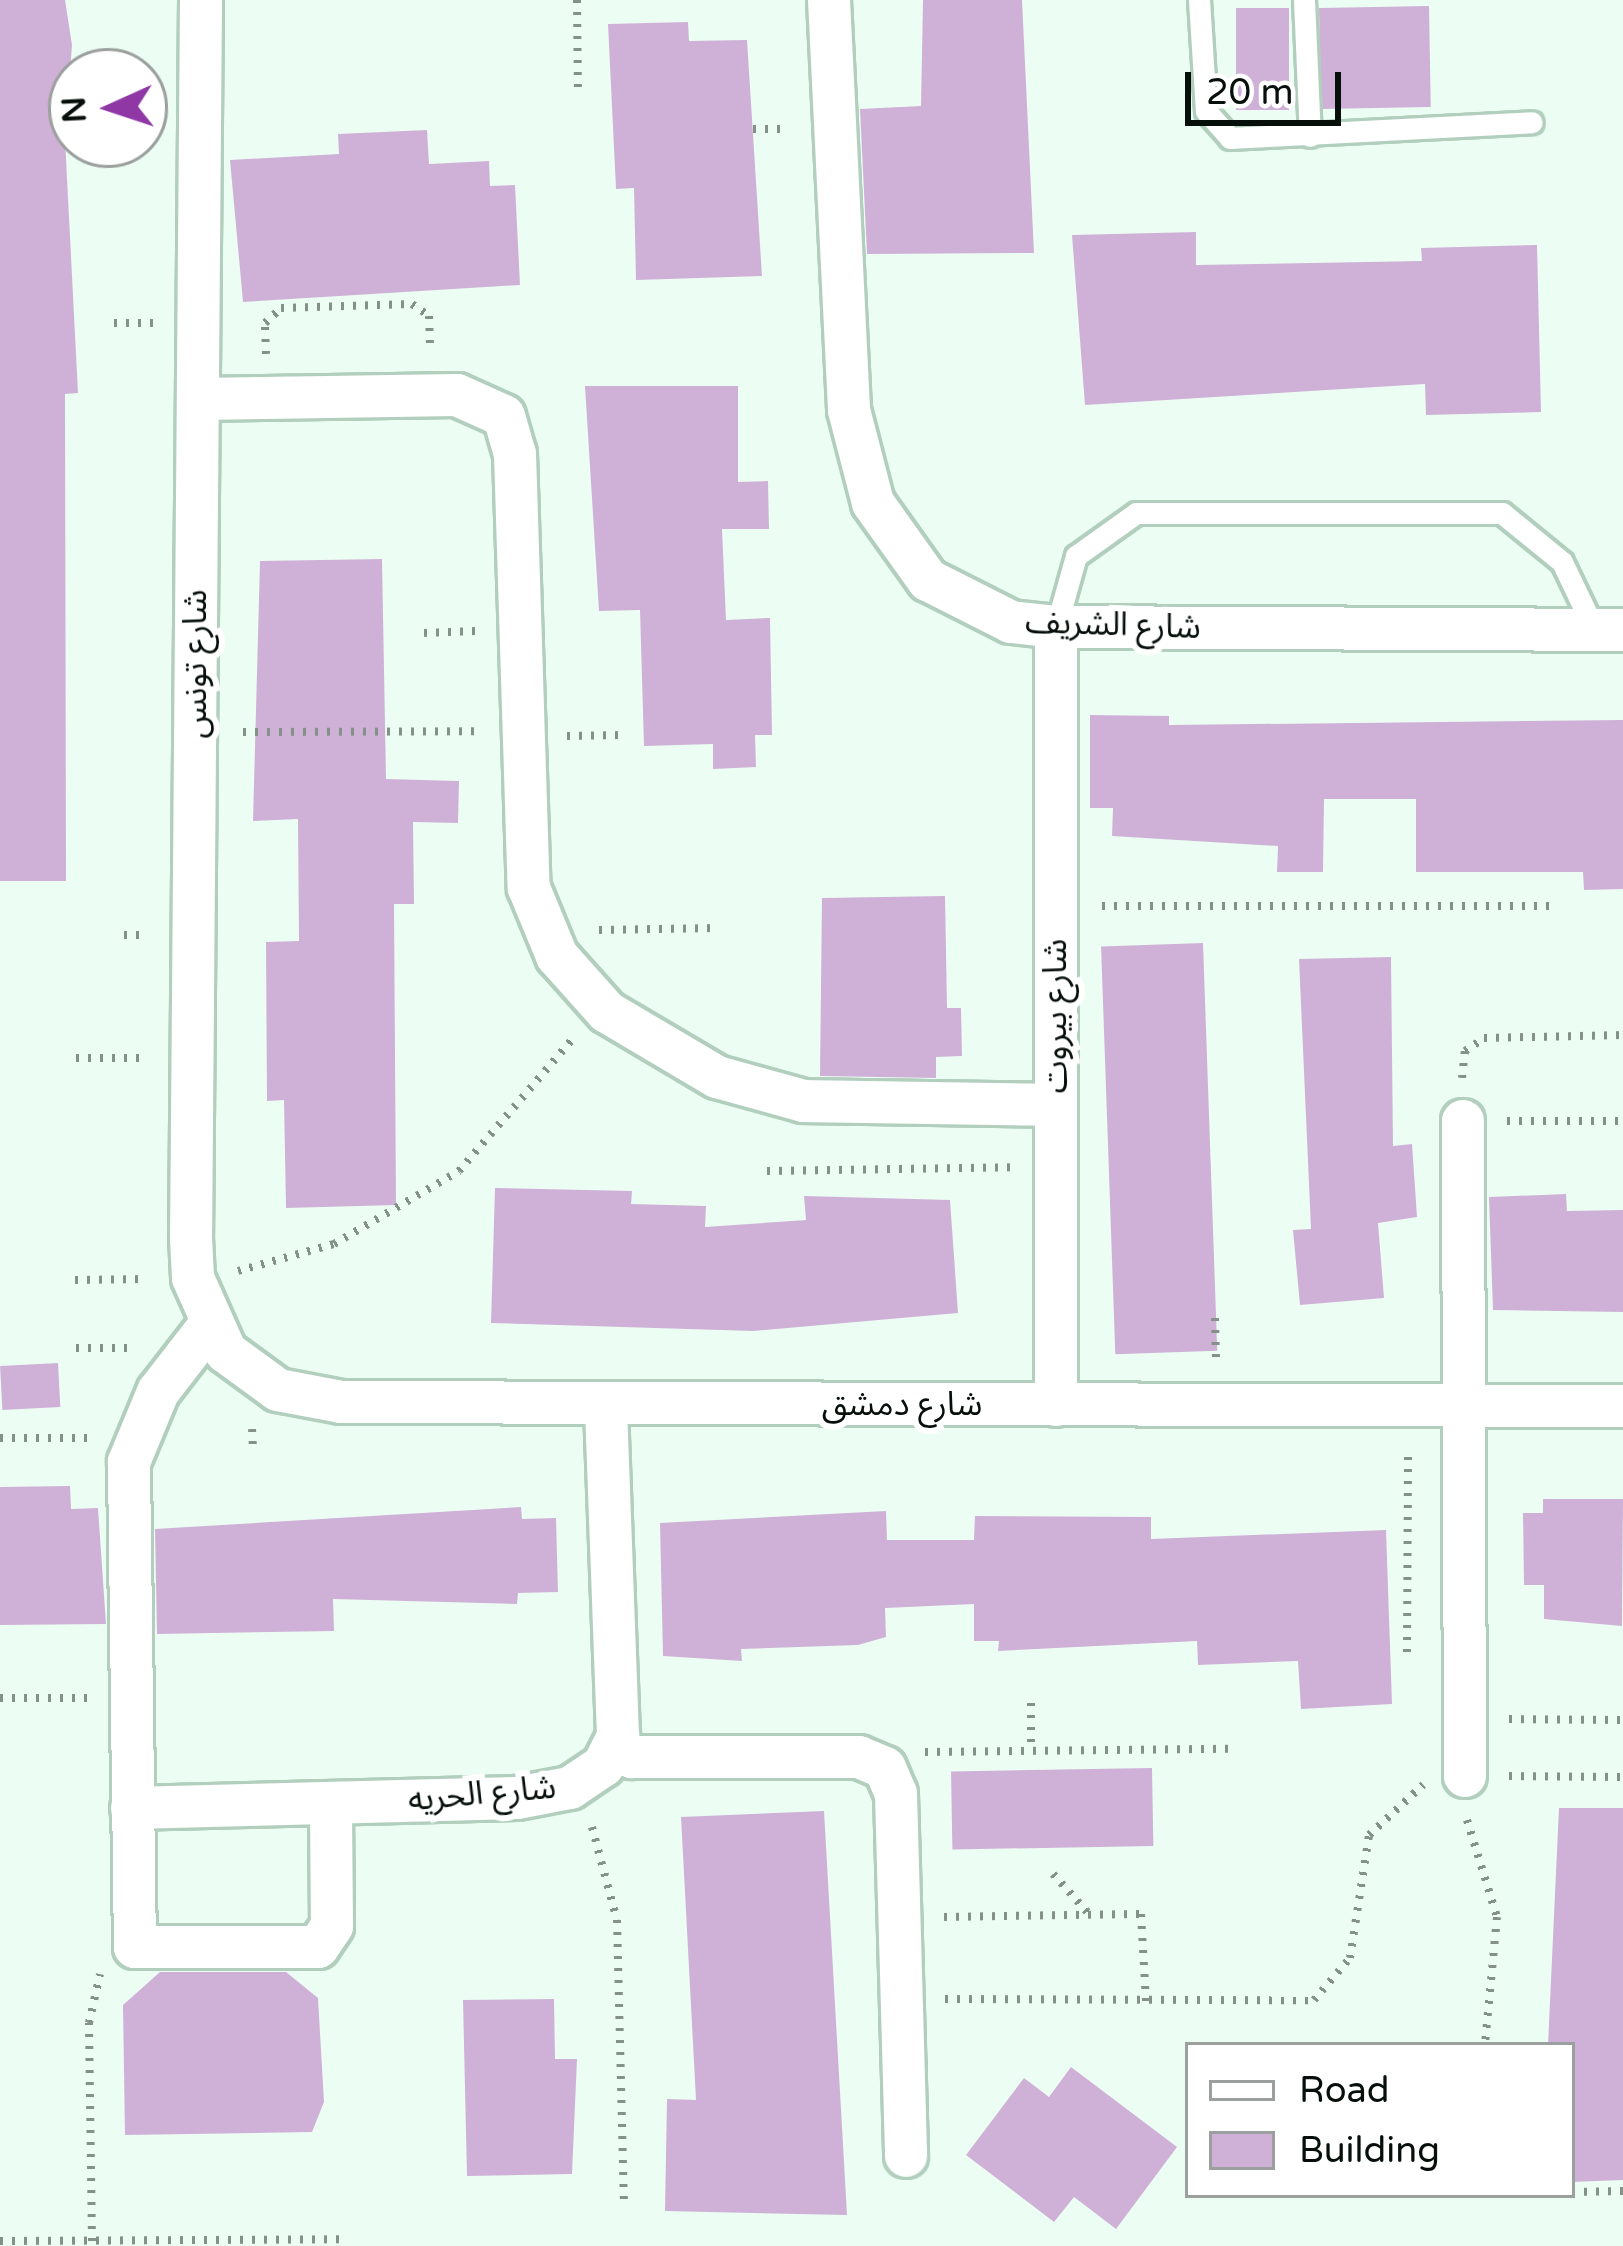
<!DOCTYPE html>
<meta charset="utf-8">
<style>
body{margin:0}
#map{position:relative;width:1623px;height:2246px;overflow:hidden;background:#ecfef3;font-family:"Varela Round","Noto Sans Arabic",sans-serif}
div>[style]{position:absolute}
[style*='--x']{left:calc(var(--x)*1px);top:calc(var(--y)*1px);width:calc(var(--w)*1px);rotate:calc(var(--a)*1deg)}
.building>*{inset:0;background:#cfb1d7;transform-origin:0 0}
.path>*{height:8px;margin-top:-4px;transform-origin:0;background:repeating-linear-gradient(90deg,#849189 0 3px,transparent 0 12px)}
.roads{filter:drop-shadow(3px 0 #b2cfbe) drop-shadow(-3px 0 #b2cfbe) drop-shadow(0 3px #b2cfbe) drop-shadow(0 -3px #b2cfbe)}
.lane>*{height:21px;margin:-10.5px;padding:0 10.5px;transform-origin:10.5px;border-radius:10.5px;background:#fff}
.street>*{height:42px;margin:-21px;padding:0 21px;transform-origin:21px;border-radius:21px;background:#fff}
span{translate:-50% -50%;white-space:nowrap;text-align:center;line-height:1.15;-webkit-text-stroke:12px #fff;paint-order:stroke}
.street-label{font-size:33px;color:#060f0a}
.legend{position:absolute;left:1185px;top:2042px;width:390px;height:156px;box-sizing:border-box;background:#fff;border:3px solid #9b9f9d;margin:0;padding:15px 21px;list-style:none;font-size:36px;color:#060f0a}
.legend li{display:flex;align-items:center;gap:24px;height:60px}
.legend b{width:60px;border:3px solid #9b9f9d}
.north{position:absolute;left:48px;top:48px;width:120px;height:120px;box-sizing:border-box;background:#fff;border:3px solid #9b9f9d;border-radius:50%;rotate:267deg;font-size:33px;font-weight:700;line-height:48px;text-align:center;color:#060f0a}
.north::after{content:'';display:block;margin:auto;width:42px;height:54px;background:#8f38a5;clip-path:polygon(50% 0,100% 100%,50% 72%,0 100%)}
.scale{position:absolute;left:1185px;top:72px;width:156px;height:54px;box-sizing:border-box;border:6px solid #060f0a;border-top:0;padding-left:15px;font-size:36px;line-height:42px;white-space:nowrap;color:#060f0a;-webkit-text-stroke:9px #fff;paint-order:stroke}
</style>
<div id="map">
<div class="building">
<div style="clip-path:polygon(0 0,65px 0,72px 45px,65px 139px,78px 393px,65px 394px,66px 881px,0 881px)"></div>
<div style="clip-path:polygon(923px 0,1022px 0,1034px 253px,867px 254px,860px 109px,921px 106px)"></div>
<div style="left:1429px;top:6px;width:101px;height:110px;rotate:89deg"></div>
<div style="left:1236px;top:8px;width:53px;height:102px"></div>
<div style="clip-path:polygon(688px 22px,689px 41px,747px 40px,762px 276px,636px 280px,634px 188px,616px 189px,608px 24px)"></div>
<div style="clip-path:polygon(427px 130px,429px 164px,489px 161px,490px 186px,515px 185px,520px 285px,243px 302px,230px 160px,339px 154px,338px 134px)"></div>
<div style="clip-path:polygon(1196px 232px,1196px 265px,1422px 261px,1421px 248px,1537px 245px,1541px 412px,1426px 415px,1425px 384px,1085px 405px,1072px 235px)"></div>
<div style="clip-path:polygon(585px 386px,738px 386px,738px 482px,768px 481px,769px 529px,722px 529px,726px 620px,770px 618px,772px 735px,755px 735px,756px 767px,713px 769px,713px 744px,644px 746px,640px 610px,599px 611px)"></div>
<div style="clip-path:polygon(382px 559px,386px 779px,459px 781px,458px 823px,413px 822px,414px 904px,394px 904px,396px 1205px,286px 1208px,284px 1100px,267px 1101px,266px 942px,299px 941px,298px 819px,253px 821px,260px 561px)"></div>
<div style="clip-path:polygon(1090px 715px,1169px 716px,1169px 725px,1623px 720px,1623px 889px,1584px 890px,1583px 872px,1416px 872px,1416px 799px,1324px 799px,1323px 872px,1277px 872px,1278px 846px,1112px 836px,1113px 808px,1090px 808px)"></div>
<div style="clip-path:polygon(945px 896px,947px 1008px,961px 1008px,962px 1056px,936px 1057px,936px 1078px,820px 1076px,822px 898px)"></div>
<div style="left:1203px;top:943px;width:408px;height:102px;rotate:88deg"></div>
<div style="clip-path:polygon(1391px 957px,1393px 1146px,1412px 1144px,1417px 1217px,1378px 1223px,1384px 1298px,1300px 1305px,1293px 1230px,1311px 1229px,1299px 959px)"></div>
<div style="clip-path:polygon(495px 1188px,632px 1191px,631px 1204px,706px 1206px,705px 1227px,806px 1220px,804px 1196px,950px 1200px,958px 1313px,753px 1331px,491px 1323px)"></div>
<div style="clip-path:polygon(1566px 1194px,1567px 1211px,1623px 1210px,1623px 1312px,1493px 1310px,1489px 1197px)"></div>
<div style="left:58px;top:1363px;width:44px;height:58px;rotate:87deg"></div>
<div style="clip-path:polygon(70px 1486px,71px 1509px,98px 1508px,106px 1624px,0 1625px,0 1487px)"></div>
<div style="clip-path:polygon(1543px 1499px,1623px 1499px,1622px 1626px,1544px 1619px,1544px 1585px,1524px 1585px,1523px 1513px,1543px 1513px)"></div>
<div style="clip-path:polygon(521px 1507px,522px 1519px,556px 1518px,558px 1592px,518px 1593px,517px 1604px,333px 1599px,334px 1631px,157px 1634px,155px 1529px)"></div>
<div style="clip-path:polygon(886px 1511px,887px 1540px,974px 1540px,975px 1516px,1151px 1517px,1151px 1539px,1386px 1530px,1392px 1704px,1301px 1709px,1298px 1661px,1198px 1665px,1197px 1641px,998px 1651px,999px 1641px,974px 1641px,974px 1604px,885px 1608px,886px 1637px,858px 1645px,741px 1649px,742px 1661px,663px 1656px,660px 1523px)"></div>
<div style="left:1152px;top:1768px;width:78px;height:201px;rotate:89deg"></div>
<div style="clip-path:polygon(1559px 1808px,1623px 1808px,1623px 2180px,1572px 2182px,1572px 2045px,1548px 2045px)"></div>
<div style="clip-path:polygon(824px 1811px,847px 2215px,665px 2211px,667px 2099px,696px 2100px,681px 1817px)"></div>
<div style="clip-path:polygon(160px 1972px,286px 1972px,318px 1998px,324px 2102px,312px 2132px,125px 2135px,123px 2005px)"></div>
<div style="clip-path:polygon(554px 1999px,555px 2059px,577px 2059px,572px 2174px,467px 2176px,463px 2000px)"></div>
<div style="clip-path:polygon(1071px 2067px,1177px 2147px,1116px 2229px,1074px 2197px,1054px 2222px,966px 2155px,1024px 2078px,1049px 2097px)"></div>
</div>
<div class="path">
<div style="--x:577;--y:0;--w:92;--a:89.4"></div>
<div style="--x:753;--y:129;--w:34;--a:0"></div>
<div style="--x:114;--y:323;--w:40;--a:0"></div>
<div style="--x:266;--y:354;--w:31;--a:-92"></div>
<div style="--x:265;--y:323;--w:22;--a:-43"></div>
<div style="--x:281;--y:308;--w:131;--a:-1.7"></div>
<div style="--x:412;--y:304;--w:21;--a:35"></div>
<div style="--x:429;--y:316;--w:35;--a:88"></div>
<div style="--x:424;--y:633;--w:52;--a:-2.2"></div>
<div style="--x:243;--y:732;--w:237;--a:-0.2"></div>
<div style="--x:567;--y:736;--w:56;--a:-1"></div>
<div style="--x:1102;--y:906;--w:455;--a:0"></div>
<div style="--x:599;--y:930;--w:118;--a:-1"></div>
<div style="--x:124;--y:935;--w:23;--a:0"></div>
<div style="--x:76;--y:1058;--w:70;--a:0"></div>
<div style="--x:1462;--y:1078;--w:27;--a:-84"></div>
<div style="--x:1465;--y:1051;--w:23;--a:-34"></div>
<div style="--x:1484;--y:1038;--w:139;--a:-1.2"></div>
<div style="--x:1507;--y:1121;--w:116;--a:0"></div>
<div style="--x:767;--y:1171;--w:245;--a:-0.9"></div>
<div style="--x:238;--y:1271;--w:100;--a:-15.7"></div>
<div style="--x:334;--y:1244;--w:145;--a:-30.3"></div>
<div style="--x:459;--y:1171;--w:172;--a:-49.3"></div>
<div style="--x:75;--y:1280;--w:71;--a:-0.8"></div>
<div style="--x:1215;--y:1318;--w:41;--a:88.6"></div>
<div style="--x:76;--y:1348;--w:59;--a:0"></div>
<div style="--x:252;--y:1429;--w:20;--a:87"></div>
<div style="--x:0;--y:1438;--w:88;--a:0"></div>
<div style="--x:1407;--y:1652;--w:203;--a:-89.7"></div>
<div style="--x:0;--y:1698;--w:88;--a:0"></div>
<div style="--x:1031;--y:1703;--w:46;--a:90"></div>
<div style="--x:1509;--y:1719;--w:114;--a:0.5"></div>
<div style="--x:925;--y:1752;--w:305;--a:-0.6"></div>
<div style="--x:1509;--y:1776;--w:114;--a:0.5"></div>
<div style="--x:1467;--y:1820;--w:102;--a:72.8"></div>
<div style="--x:1497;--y:1917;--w:129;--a:95.4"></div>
<div style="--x:592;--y:1827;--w:96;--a:75"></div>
<div style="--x:617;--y:1920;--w:286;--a:88.6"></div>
<div style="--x:1053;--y:1874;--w:55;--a:47.9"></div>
<div style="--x:944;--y:1917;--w:197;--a:-0.9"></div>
<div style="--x:1141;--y:1914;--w:88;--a:86.7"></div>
<div style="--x:945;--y:1999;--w:369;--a:0.2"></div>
<div style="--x:1314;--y:2000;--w:55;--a:-49.4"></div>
<div style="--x:1350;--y:1958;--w:124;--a:-81.2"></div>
<div style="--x:1369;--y:1835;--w:74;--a:-42.8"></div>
<div style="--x:1572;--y:2192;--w:51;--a:-1.1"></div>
<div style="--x:0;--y:2241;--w:344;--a:-0.3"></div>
<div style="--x:92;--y:2241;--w:218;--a:-90.8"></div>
<div style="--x:89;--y:2023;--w:50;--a:-77.3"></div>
</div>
<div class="roads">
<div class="lane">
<div style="--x:1199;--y:0;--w:111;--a:86.4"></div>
<div style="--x:1206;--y:111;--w:36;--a:48"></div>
<div style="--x:1230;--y:138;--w:302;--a:-3"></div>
<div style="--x:1304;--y:0;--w:136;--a:87.5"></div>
<div style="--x:1056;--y:627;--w:74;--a:-74.3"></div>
<div style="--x:1076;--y:556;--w:74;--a:-35.6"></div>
<div style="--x:1136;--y:513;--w:366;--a:0"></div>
<div style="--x:1502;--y:513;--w:77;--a:39.2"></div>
<div style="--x:1562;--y:562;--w:76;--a:64.4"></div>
</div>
<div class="street">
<div style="--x:201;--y:0;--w:1238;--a:90.46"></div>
<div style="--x:191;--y:1238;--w:40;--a:87.1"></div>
<div style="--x:193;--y:1278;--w:81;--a:66"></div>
<div style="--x:226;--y:1352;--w:64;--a:36.2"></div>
<div style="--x:278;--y:1390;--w:64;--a:10.8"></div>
<div style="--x:341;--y:1402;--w:1282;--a:0.18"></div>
<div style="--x:829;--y:0;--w:410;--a:87.2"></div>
<div style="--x:849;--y:410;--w:96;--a:75.5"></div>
<div style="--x:873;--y:503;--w:95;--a:54.5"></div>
<div style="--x:928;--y:580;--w:93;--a:26.8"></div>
<div style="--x:1011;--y:622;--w:45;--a:6.3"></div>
<div style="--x:1056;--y:627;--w:567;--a:0.3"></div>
<div style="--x:198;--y:399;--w:259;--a:-0.9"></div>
<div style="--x:457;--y:395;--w:51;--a:24.1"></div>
<div style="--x:504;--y:416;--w:40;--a:74"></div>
<div style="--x:515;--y:454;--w:434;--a:88.2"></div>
<div style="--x:529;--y:888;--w:74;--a:67.6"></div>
<div style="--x:557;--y:956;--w:75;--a:48.2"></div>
<div style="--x:607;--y:1012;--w:128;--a:30.6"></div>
<div style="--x:717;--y:1077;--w:90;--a:15.4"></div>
<div style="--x:804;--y:1101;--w:252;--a:0.9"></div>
<div style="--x:1463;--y:1121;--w:655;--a:89.83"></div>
<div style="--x:209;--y:1326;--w:83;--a:127.7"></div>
<div style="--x:158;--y:1392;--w:76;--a:112.5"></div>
<div style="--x:129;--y:1462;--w:485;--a:89.3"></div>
<div style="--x:135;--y:1947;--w:183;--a:0"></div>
<div style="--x:318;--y:1947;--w:25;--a:-56"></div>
<div style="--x:332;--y:1926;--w:123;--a:-90.5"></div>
<div style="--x:1056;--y:1405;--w:778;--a:-90"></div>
<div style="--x:618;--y:1748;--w:17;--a:33"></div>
<div style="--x:632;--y:1757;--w:227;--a:0"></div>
<div style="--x:859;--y:1757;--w:28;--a:23"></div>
<div style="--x:885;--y:1768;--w:28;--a:67"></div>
<div style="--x:896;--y:1794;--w:362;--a:88.4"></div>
<div style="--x:132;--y:1808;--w:385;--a:-1.5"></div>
<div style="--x:517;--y:1798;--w:54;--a:-10.7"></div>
<div style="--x:570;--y:1788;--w:40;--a:-34"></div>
<div style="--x:603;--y:1766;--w:34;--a:-63"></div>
<div style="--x:618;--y:1736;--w:331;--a:-92.1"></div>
</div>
</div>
<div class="street-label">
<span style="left:1113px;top:625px;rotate:2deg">شارع الشريف</span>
<span style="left:196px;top:664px;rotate:-90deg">شارع تونس</span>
<span style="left:1056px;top:1016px;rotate:-90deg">شارع بيروت</span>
<span style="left:902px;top:1405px">شارع دمشق</span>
<span style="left:482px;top:1794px;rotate:-5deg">شارع الحريه</span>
</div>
<ul class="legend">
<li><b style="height:15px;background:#fff"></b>Road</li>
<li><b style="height:33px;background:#cfb1d7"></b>Building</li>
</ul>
<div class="north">N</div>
<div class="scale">20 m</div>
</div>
